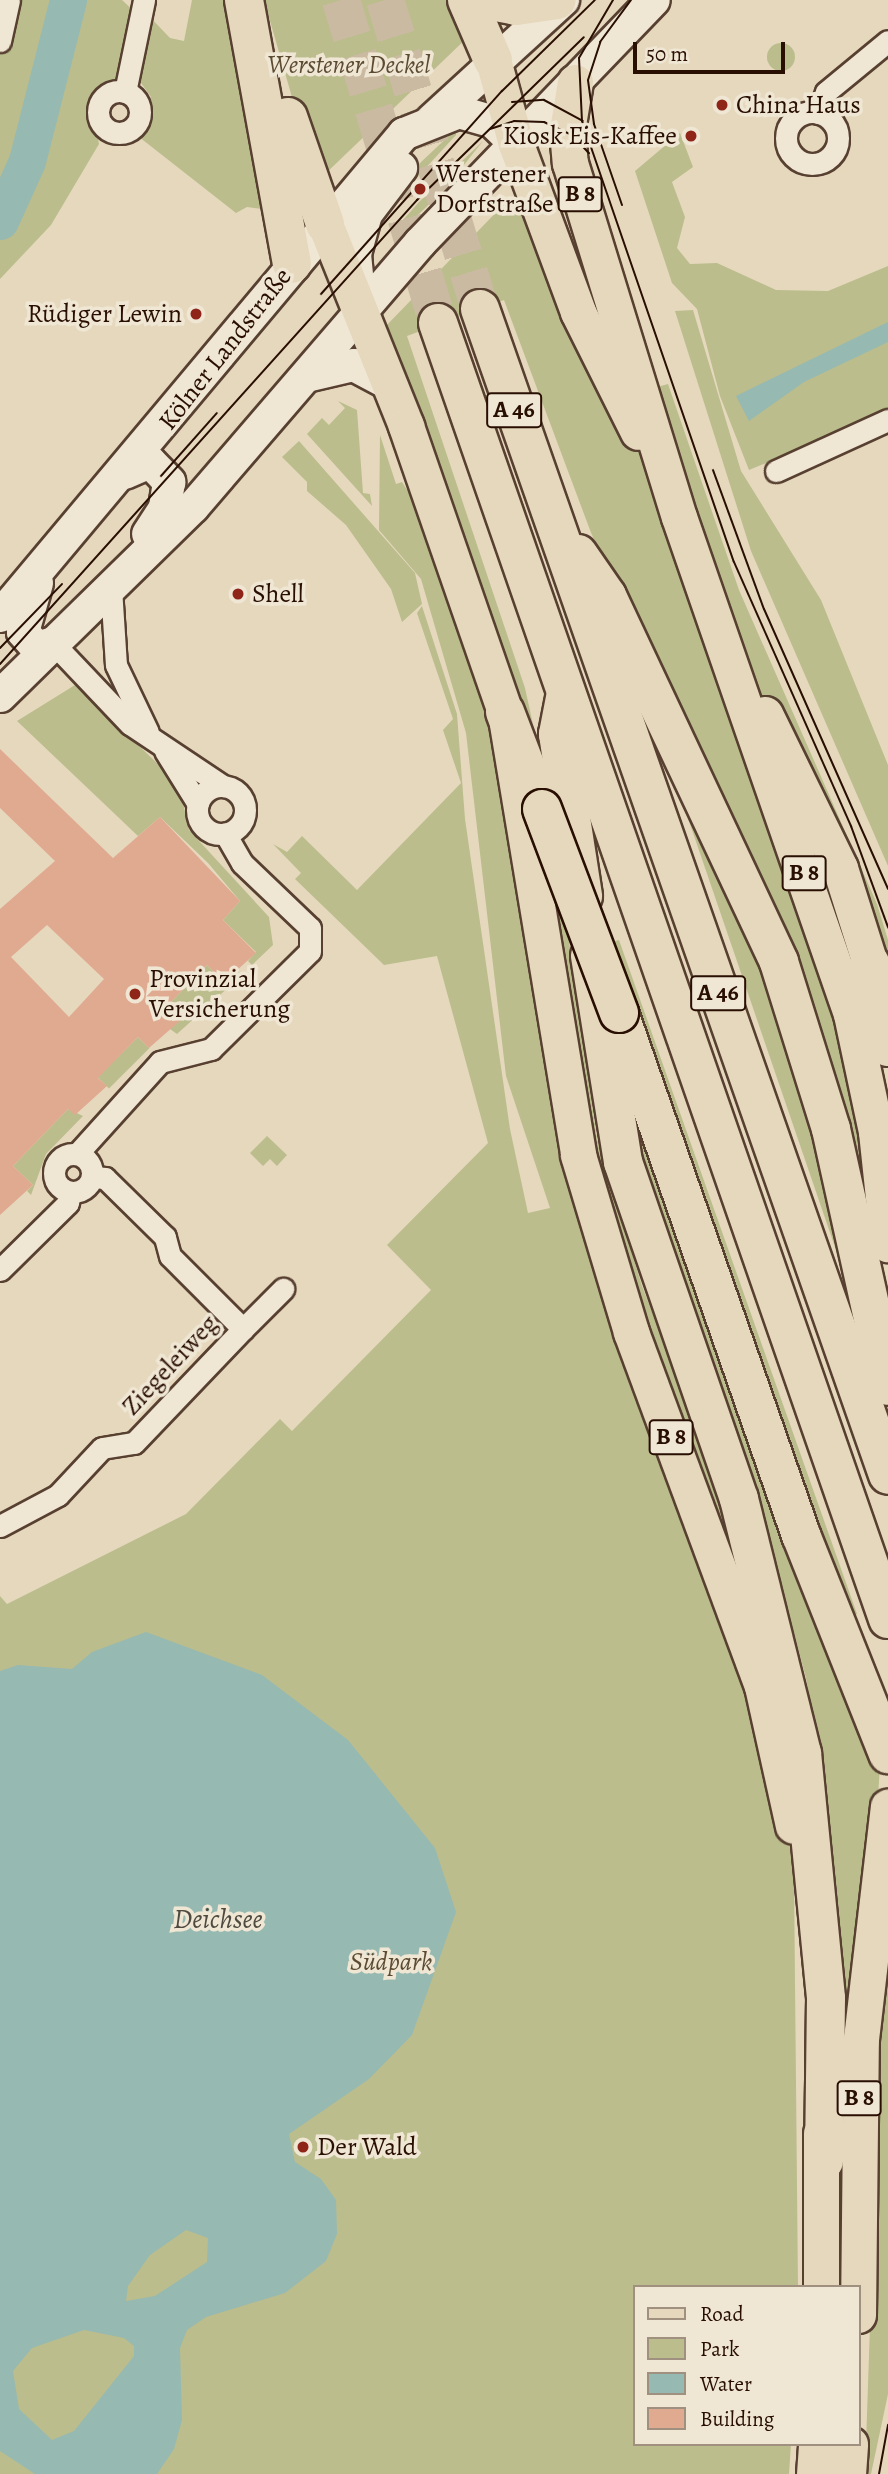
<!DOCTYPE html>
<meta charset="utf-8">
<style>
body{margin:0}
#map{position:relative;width:888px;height:2474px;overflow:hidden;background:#e6d8bd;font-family:Alegreya,serif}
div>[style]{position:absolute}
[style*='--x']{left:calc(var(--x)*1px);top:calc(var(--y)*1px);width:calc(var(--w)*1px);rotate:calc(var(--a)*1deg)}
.green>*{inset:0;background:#bbbd8d;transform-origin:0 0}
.round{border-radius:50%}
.water>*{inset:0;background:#96b9b2}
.river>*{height:37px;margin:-18.5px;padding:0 18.5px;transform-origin:18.5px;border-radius:18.5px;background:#96b9b2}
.building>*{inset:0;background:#e0aa91}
.motorway-tunnel>*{height:38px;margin-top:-19px;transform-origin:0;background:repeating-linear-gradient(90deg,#cabaa1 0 38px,transparent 0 57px)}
.roads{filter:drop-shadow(2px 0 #584031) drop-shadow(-2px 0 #584031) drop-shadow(0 2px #584031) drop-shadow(0 -2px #584031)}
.minor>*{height:21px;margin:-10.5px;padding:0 10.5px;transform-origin:10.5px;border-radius:10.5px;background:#efe6d4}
.minor>.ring{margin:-10.5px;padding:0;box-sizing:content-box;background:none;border:21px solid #efe6d4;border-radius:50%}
.secondary>*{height:32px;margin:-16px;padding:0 16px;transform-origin:16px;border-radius:16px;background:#efe6d4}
.primary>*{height:35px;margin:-17.5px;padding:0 17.5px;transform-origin:17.5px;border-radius:17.5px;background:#e6d8bd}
.motorway>*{height:38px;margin:-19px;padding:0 19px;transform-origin:19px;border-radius:19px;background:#e6d8bd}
.tram>*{height:2px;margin:-1px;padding:0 1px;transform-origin:1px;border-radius:1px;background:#290e02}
.bridges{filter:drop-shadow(2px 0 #290e02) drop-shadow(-2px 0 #290e02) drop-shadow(0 2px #290e02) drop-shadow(0 -2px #290e02)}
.motorway-bridge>*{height:38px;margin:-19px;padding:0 19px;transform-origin:19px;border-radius:19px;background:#e6d8bd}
.dots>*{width:19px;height:19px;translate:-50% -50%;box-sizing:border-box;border:4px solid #efe6d4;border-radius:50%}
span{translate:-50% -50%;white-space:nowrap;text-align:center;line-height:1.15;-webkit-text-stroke:7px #efe6d4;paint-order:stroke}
.shield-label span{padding:2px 5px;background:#efe6d4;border:2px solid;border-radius:5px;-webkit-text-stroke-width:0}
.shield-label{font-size:24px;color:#290e02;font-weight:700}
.park-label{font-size:26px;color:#5c4b33;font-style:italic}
.poi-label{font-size:26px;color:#290e02}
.left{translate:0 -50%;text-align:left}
.right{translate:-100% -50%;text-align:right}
.street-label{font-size:26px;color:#290e02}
.water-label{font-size:28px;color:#4f4a40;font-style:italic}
.legend{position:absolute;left:633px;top:2285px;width:228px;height:161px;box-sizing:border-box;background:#efe6d4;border:2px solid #a09080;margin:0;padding:9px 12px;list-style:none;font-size:21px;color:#290e02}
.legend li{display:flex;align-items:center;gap:14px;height:35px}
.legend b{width:35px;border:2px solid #a09080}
.scale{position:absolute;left:633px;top:42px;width:152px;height:32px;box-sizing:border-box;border:4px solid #290e02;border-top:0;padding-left:9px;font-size:21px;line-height:24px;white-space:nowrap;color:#290e02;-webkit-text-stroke:5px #efe6d4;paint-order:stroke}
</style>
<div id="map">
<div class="green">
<div style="clip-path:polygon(12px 0,122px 0,136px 13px,124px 75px,93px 110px,99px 144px,51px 225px,0 279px,0 48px)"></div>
<div style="clip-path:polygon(192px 0,238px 0,271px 210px,247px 207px,236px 213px,134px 133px,151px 97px,134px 73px,148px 15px,170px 38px,184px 41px)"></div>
<div style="clip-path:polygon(264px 0,455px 0,470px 35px,323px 176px,300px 125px)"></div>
<div class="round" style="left:767px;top:43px;width:28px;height:28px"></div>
<div style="clip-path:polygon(456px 129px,456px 135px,387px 210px,401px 181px)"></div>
<div style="clip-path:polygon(680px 133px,693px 167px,672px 182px,685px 217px,677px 248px,690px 264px,717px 263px,776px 290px,828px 291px,888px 266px,888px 413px,749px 470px,720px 396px,697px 309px,672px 283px,635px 171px)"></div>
<div style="clip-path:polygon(483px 141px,444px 190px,398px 234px,394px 230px,419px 202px)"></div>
<div style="clip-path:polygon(511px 197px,521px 197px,637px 437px,847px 1025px,865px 1196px,590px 530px,504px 300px,407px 336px,525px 688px,534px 729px,527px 736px,384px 328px)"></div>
<div style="clip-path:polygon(693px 310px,741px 471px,821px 600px,888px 765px,888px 866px,751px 551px,675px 311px)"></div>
<div style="clip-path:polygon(668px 384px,739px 590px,877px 904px,888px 940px,888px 1009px,723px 611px,657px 387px)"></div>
<div style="clip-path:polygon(338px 401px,357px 410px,363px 493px,370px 494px,372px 506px,307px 434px,322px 418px,329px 425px,345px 408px)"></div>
<div style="clip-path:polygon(380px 435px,396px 484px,402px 482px,427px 521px,497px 742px,662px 1439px,784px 1805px,794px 1878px,798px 2287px,634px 2287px,634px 2444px,791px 2444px,789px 2474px,0 2474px,0 1596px,7px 1604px,186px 1514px,280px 1419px,292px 1431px,431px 1290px,387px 1245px,488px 1143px,437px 956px,384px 965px,295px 879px,301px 873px,273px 844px,287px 852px,302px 836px,357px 890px,461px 783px,443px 730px,453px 719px,417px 613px,422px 606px,457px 714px,465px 819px,510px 1129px,528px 1213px,550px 1208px,506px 1076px,466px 733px,421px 579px,379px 530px)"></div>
<div style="clip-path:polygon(299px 441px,415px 573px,422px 604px,402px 622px,391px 589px,346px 525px,307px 491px,307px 482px,282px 457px)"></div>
<div style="clip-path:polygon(75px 685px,179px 784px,189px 830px,269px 917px,273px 945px,252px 965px,248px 961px,256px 952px,223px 920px,240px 901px,208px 863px,160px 817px,138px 836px,17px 721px)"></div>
<div style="clip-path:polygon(679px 792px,748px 917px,845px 1232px,838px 1256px)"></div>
<div style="clip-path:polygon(542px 836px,564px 905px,597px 1139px,642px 1286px,706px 1453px,751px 1612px,604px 1212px)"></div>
<div style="clip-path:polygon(619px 940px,857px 1614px,840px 1620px,608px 943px)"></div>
<div style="clip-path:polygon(207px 965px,224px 982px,237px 970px,242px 975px,177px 1034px,170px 1029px,181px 1019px,167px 1006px)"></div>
<div style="left:138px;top:1037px;width:16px;height:57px;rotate:45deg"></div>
<div style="clip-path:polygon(626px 1072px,880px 1766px,845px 2287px,834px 2287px,816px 1737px,806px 1678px,759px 1502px,639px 1153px)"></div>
<div style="clip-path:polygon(68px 1109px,83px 1116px,46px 1154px,31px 1195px,27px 1191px,33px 1185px,13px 1166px)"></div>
<div style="clip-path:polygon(267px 1136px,287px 1155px,277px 1166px,270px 1159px,263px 1166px,250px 1153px)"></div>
<div style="clip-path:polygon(888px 1975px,888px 2394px,871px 2474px,865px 2474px,879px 2059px)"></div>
</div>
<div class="water">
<div style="clip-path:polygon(888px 322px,888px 342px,804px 382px,749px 421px,736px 396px)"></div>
<div style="clip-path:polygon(evenodd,146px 1632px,262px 1675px,348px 1740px,435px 1848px,456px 1912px,412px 2035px,369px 2079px,289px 2134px,295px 2162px,321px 2179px,336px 2200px,337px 2234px,326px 2261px,285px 2293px,206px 2317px,187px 2330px,180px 2348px,182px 2420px,174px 2449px,157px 2474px,35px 2474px,0 2451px,0 1671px,18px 1665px,72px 1669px,92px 1652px,146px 1632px,186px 2230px,208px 2238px,207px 2262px,155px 2296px,126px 2301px,128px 2286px,150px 2255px,186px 2230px,146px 1632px,84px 2330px,124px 2338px,134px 2346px,134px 2356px,74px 2431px,52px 2440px,19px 2409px,13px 2371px,32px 2348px,84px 2330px)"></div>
</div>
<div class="river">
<div style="--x:0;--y:221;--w:66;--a:-65.8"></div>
<div style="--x:27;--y:161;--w:166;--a:-75.7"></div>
</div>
<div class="building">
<div style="clip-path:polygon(evenodd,0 749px,113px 858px,160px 817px,240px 901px,223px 920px,256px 953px,224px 982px,207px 965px,167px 1006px,182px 1019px,149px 1048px,138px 1037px,98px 1078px,107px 1086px,75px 1115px,68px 1109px,13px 1166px,33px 1185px,0 1215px,0 909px,55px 861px,0 808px,0 749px,47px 925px,104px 979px,69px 1017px,11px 957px,47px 925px)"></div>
</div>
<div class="motorway-tunnel">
<div style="--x:341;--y:0;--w:337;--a:73.3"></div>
<div style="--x:385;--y:0;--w:323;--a:72.9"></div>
</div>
<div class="roads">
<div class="minor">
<div style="--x:0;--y:41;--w:42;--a:-77.6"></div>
<div class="ring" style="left:98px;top:91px;width:21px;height:21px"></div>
<div style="--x:125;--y:92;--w:94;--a:-78.3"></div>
<div class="ring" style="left:786px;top:112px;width:31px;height:31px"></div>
<div style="--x:818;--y:113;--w:22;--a:-69"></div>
<div style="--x:826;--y:92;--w:80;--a:-39.4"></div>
<div style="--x:776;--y:471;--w:123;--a:-24.5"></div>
<div style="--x:111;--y:588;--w:77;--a:86.3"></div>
<div style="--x:116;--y:665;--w:74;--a:64.5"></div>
<div style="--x:53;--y:643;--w:112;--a:46.5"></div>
<div style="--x:130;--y:724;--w:112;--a:33.7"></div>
<div style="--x:165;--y:751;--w:62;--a:58.1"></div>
<div class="ring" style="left:197px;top:786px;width:27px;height:27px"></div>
<div class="ring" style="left:54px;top:1154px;width:17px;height:17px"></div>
<div style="--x:77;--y:1154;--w:124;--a:-47.9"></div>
<div style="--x:160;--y:1062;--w:53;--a:-14.3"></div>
<div style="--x:211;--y:1049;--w:139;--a:-44.7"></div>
<div style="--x:310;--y:951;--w:23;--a:-90"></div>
<div style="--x:310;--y:928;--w:94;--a:-136.3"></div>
<div style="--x:242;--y:863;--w:34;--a:-120"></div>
<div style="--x:0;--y:1270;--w:95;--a:-44.6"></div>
<div style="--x:68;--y:1203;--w:11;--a:-80"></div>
<div style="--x:243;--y:1329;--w:57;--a:-45"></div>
<div style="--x:0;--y:1526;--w:66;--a:-28.1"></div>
<div style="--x:58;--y:1495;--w:64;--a:-46.9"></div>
<div style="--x:102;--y:1448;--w:32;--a:-9"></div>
<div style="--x:134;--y:1443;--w:158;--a:-46.3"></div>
<div style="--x:243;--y:1329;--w:103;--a:-135"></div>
<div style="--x:170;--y:1256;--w:20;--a:-105"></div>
<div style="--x:165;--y:1237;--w:84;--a:-135.5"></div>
<div style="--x:105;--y:1178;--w:12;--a:-175"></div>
</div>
<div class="secondary">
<div style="--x:432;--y:120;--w:178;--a:-42.5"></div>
<div style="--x:359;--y:295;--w:41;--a:-95.6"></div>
<div style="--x:355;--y:254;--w:41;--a:-74.6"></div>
<div style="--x:366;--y:214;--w:58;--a:-52.7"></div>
<div style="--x:311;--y:375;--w:44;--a:-13.1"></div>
<div style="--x:354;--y:365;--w:40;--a:28"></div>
<div style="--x:125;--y:473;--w:27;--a:-24"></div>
<div style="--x:150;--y:462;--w:28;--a:46"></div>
<div style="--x:169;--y:482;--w:26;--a:99"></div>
<div style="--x:165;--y:508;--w:31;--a:123"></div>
<div style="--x:37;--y:583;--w:51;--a:105.9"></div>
<div style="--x:23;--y:632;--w:21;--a:49"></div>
<div style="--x:37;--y:648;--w:17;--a:-17"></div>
<div style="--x:0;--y:616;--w:629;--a:-50.03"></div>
<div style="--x:404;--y:134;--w:59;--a:-21.8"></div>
<div style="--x:459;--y:112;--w:35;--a:16"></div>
<div style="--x:493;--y:122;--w:32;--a:44"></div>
<div style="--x:0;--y:696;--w:270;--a:-44.4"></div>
<div style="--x:193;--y:507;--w:348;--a:-49.3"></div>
<div style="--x:420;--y:243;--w:337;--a:-46.1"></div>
</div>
<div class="primary">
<div style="--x:493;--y:60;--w:87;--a:74.7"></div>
<div style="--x:516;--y:144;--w:179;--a:69.7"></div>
<div style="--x:578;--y:312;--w:134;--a:63.4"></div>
<div style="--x:575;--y:82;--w:50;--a:99.3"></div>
<div style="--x:567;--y:131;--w:32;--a:85"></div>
<div style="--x:570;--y:163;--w:370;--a:72.9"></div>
<div style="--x:679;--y:517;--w:526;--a:70.91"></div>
<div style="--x:851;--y:1014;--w:121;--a:78"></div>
<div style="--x:876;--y:1132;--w:113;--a:83.9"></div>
<div style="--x:325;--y:224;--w:218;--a:68.1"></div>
<div style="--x:406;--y:426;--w:303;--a:70.9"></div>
<div style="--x:505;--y:712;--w:449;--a:80.6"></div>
<div style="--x:578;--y:1155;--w:185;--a:73.3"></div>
<div style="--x:631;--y:1332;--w:377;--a:69.7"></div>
<div style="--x:762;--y:1686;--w:143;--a:77.5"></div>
<div style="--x:765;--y:714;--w:171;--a:64"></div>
<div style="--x:840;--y:868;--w:100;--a:72.5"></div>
<div style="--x:821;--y:2287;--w:154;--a:-90"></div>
<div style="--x:858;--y:2315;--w:276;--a:-89.4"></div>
<div style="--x:861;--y:2039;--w:234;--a:-83.4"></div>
<div style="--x:814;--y:2474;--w:30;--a:-86"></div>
<div style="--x:848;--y:2474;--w:30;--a:-86"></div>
</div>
<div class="motorway">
<div style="--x:244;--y:0;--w:268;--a:79.7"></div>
<div style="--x:467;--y:0;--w:65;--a:66.6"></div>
<div style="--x:486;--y:0;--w:31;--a:11"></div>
<div style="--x:516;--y:6;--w:41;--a:-8.3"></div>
<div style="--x:288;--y:117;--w:113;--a:70.9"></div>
<div style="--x:480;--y:309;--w:1235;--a:70.71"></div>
<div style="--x:438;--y:323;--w:1372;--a:70.85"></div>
<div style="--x:578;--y:554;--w:51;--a:55.4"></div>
<div style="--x:607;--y:596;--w:404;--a:64.8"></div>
<div style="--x:779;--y:962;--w:175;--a:72.7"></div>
<div style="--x:831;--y:1129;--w:263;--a:77.5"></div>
<div style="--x:565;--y:698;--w:37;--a:101"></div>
<div style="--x:558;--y:734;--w:164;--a:81.2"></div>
<div style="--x:505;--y:712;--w:104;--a:69.1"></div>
<div style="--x:590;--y:956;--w:209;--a:80.9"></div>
<div style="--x:623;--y:1162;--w:356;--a:71"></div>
<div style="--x:739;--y:1499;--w:262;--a:76.1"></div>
<div style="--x:802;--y:1753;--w:246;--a:84.4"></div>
<div style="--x:826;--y:1998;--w:163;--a:90.7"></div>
<div style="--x:870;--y:963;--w:86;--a:77.9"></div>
<div style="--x:619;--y:1013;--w:553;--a:70.78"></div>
<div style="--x:801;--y:1535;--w:236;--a:68.3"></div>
</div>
</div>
<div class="tram">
<div style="--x:613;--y:0;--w:67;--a:120.4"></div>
<div style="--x:579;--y:58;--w:63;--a:87.3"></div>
<div style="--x:582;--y:121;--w:466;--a:71"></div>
<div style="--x:734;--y:562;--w:289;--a:66.1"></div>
<div style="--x:851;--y:826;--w:108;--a:69.9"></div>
<div style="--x:512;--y:102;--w:32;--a:-4"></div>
<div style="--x:544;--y:100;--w:44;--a:28.3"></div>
<div style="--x:490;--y:129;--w:25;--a:-18"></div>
<div style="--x:514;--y:121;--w:30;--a:2"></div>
<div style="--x:544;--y:122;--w:31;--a:25"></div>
<div style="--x:572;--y:135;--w:25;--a:47"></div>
<div style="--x:622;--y:205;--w:86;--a:-109.1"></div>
<div style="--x:594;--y:124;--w:44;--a:-97.8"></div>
<div style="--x:588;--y:80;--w:40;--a:-72"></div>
<div style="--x:600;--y:42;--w:52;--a:-53.6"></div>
<div style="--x:321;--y:294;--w:272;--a:-48.3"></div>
<div style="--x:502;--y:91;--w:130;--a:-44.4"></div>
<div style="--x:713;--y:470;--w:148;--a:69.9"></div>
<div style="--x:764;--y:609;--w:306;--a:66.1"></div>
<div style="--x:161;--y:476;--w:84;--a:-48.4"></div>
<div style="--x:0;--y:648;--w:89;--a:-45.9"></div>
<div style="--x:0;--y:664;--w:624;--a:-48.05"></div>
<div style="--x:417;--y:200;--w:233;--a:-44.3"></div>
<div style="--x:879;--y:2474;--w:50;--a:-79.6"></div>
</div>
<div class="bridges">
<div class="motorway-bridge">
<div style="--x:542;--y:809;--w:218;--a:69.3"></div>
</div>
</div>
<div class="dots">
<div style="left:722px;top:105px;background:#8f2418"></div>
<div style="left:691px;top:136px;background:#8f2418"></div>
<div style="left:420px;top:189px;background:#8f2418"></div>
<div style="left:196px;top:314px;background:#8f2418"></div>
<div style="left:238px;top:594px;background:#8f2418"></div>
<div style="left:135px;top:994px;background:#8f2418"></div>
<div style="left:303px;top:2147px;background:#8f2418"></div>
</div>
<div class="shield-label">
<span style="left:580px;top:194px">B 8</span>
<span style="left:514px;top:410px">A 46</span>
<span style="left:804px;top:873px">B 8</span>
<span style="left:718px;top:993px">A 46</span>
<span style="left:671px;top:1437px">B 8</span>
<span style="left:859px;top:2098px">B 8</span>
</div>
<div class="park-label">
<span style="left:349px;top:65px">Werstener Deckel</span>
<span style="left:391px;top:1962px">Südpark</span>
</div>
<div class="poi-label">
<span class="left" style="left:736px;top:105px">China Haus</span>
<span class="right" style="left:677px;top:136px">Kiosk Eis-Kaffee</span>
<span class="left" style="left:436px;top:189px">Werstener<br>Dorfstraße</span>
<span class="right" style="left:182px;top:314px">Rüdiger Lewin</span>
<span class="left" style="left:252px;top:594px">Shell</span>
<span class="left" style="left:149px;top:994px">Provinzial<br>Versicherung</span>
<span class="left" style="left:317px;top:2147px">Der Wald</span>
</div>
<div class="street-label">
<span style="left:225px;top:349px;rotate:-52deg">Kölner Landstraße</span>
<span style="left:170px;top:1365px;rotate:-47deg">Ziegeleiweg</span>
</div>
<div class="water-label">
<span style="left:218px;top:1919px">Deichsee</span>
</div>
<ul class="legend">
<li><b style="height:9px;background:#e6d8bd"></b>Road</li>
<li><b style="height:19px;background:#bbbd8d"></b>Park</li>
<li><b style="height:19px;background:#96b9b2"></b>Water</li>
<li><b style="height:19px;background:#e0aa91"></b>Building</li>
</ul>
<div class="scale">50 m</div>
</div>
